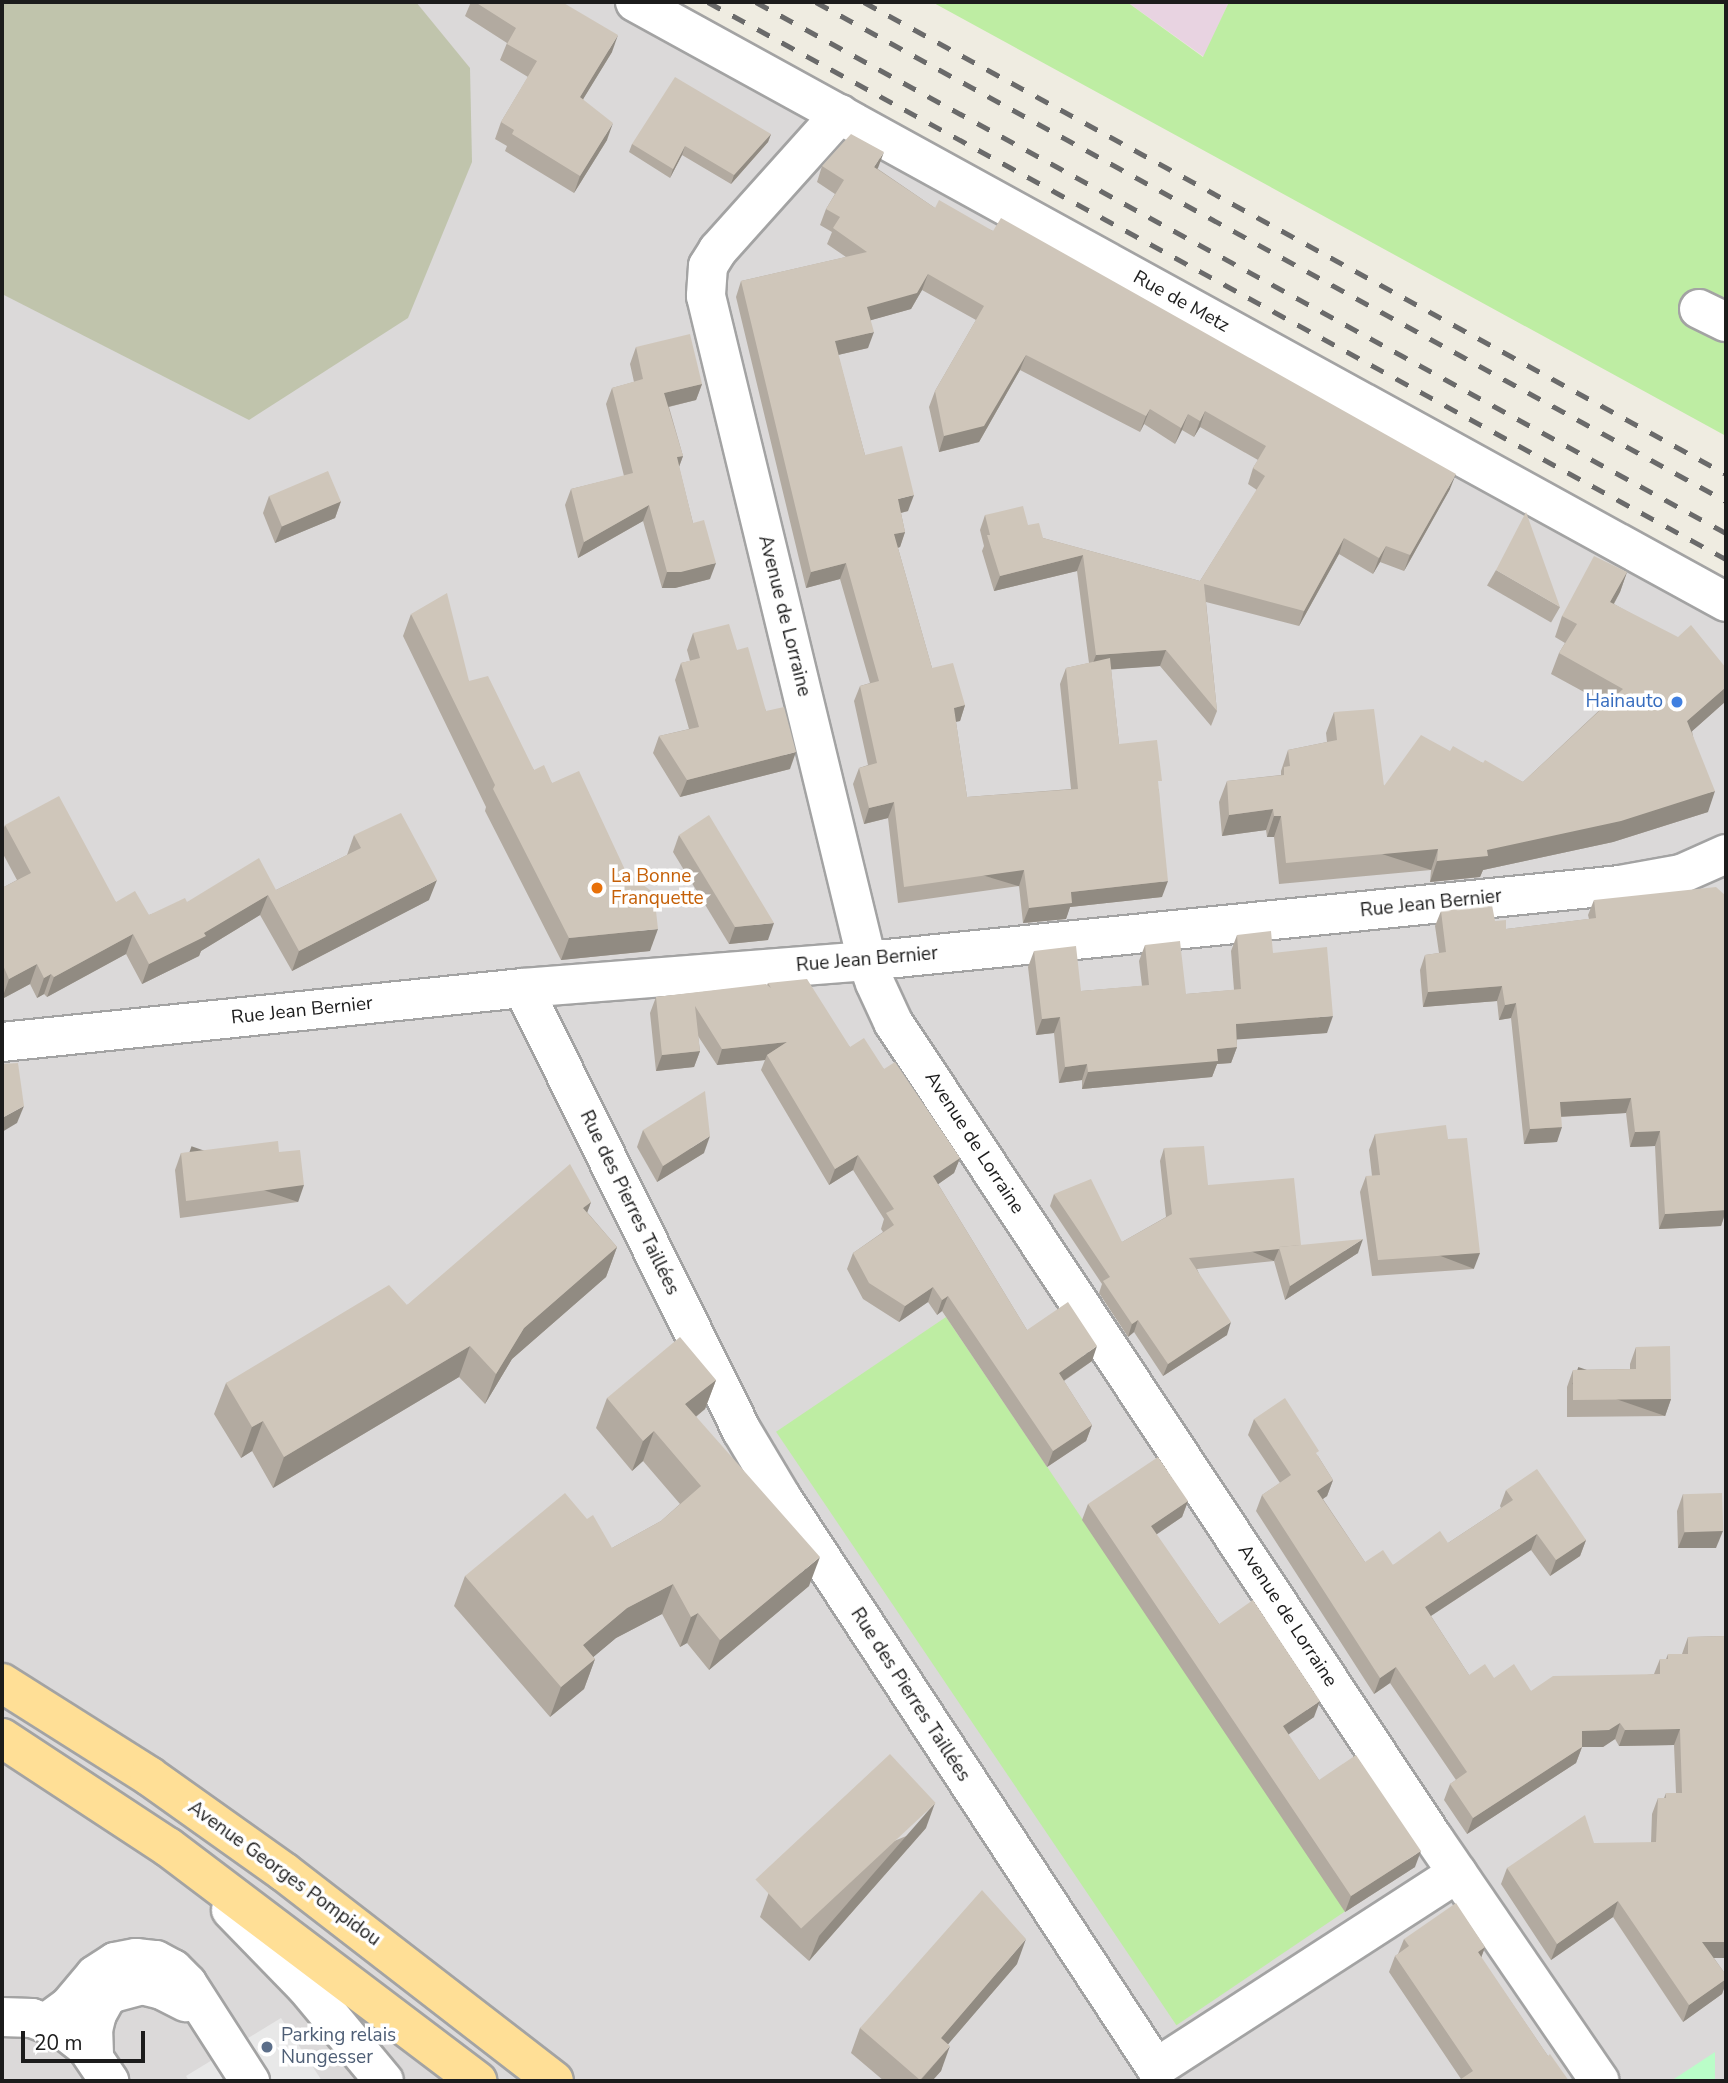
<!DOCTYPE html>
<meta charset="utf-8">
<style>
body{margin:0}
#map{position:relative;width:1728px;height:2083px;overflow:hidden;background:#efece1;font-family:"Nunito Sans",sans-serif}
div>[style]{position:absolute}
[style*='--x']{left:calc(var(--x)*1px);top:calc(var(--y)*1px);width:calc(var(--w)*1px);rotate:calc(var(--a)*1deg)}
.residential>*{inset:0;background:#dbd9d9}
.industrial>*{inset:0;background:#e8d3e1}
.construction>*{inset:0;background:#c0c4ac}
.grass>*{inset:0;background:#beeda3;transform-origin:0 0}
.park>*{inset:0;background:#bafdc8}
.parking>*{inset:0;background:#e8e8e8}
.roads{filter:drop-shadow(2px 0 #a3a3a3) drop-shadow(-2px 0 #a3a3a3) drop-shadow(0 2px #a3a3a3) drop-shadow(0 -2px #a3a3a3)}
.minor>*{height:38px;margin:-19px;padding:0 19px;transform-origin:19px;border-radius:19px;background:#fff}
.major>*{height:38px;margin:-19px;padding:0 19px;transform-origin:19px;border-radius:19px;background:#ffdf96}
.rail>*{height:5px;margin-top:-2.5px;transform-origin:0;background:repeating-linear-gradient(90deg,#6a6a6a 0 14px,transparent 0 28px)}
.wall>*{inset:0;background:#b2aaa0;transform-origin:0 0}
.shaded-wall>*{inset:0;background:#918b82;transform-origin:0 0}
.building>*{inset:0;background:#cfc6ba;transform-origin:0 0}
.dots>*{width:19px;height:19px;translate:-50% -50%;box-sizing:border-box;border:4px solid #fff;border-radius:50%}
span{translate:-50% -50%;white-space:nowrap;text-align:center;line-height:1.15;-webkit-text-stroke:7px #fff;paint-order:stroke}
.street-label{font-size:19px;color:#1c1c1c}
.shop-label{font-size:19px;color:#366cbe}
.right{translate:-100% -50%;text-align:right}
.food-label{font-size:19px;color:#c56008}
.left{translate:0 -50%;text-align:left}
.service-label{font-size:19px;color:#4e5e75}
.frame{position:absolute;inset:0;border:4px solid #1c1c1c;pointer-events:none}
.scale{position:absolute;left:21px;top:2031px;width:124px;height:32px;box-sizing:border-box;border:4px solid #1c1c1c;border-top:0;padding-left:9px;font-size:21px;line-height:24px;white-space:nowrap;color:#1c1c1c;-webkit-text-stroke:5px #fff;paint-order:stroke}
</style>
<div id="map">
<div class="residential">
<div style="clip-path:polygon(2px 2px,664px 2px,1726px 583px,1726px 2081px,2px 2081px)"></div>
</div>
<div class="industrial">
<div style="clip-path:polygon(1127px 2px,1229px 2px,1204px 57px)"></div>
</div>
<div class="construction">
<div style="clip-path:polygon(2px 2px,416px 2px,470px 68px,472px 162px,408px 318px,249px 420px,2px 294px)"></div>
</div>
<div class="grass">
<div style="clip-path:polygon(932px 2px,1127px 2px,1203px 57px,1229px 2px,1726px 2px,1726px 436px)"></div>
<div style="left:946px;top:1317px;width:716px;height:205px;rotate:56deg"></div>
</div>
<div class="park">
<div style="clip-path:polygon(1715px 2052px,1715px 2081px,1671px 2081px)"></div>
</div>
<div class="parking">
<div style="clip-path:polygon(281px 2018px,322px 2081px,189px 2081px,186px 2076px)"></div>
</div>
<div class="roads">
<div class="minor">
<div style="--x:635;--y:2;--w:1245;--a:28.81"></div>
<div style="--x:840;--y:114;--w:183;--a:131.9"></div>
<div style="--x:718;--y:250;--w:19;--a:122"></div>
<div style="--x:708;--y:266;--w:30;--a:94"></div>
<div style="--x:706;--y:296;--w:684;--a:76.39"></div>
<div style="--x:867;--y:961;--w:23;--a:70"></div>
<div style="--x:875;--y:983;--w:43;--a:65.2"></div>
<div style="--x:893;--y:1022;--w:980;--a:56.49"></div>
<div style="--x:1434;--y:1839;--w:293;--a:55.6"></div>
<div style="--x:1699;--y:309;--w:30;--a:26"></div>
<div style="--x:523;--y:988;--w:494;--a:63.7"></div>
<div style="--x:742;--y:1431;--w:78;--a:59.2"></div>
<div style="--x:782;--y:1498;--w:682;--a:56.73"></div>
<div style="--x:1156;--y:2068;--w:359;--a:-32.9"></div>
<div style="--x:2;--y:1042;--w:524;--a:-5.92"></div>
<div style="--x:523;--y:988;--w:345;--a:-4.5"></div>
<div style="--x:867;--y:961;--w:757;--a:-5.76"></div>
<div style="--x:1620;--y:885;--w:62;--a:-10.2"></div>
<div style="--x:1681;--y:874;--w:49;--a:-24"></div>
<div style="--x:231;--y:1910;--w:107;--a:45.8"></div>
<div style="--x:306;--y:1987;--w:122;--a:50.3"></div>
<div style="--x:2;--y:2017;--w:30;--a:2"></div>
<div style="--x:32;--y:2018;--w:34;--a:21"></div>
<div style="--x:64;--y:2030;--w:29;--a:38"></div>
<div style="--x:87;--y:2048;--w:40;--a:56"></div>
<div style="--x:47;--y:2022;--w:27;--a:-36"></div>
<div style="--x:69;--y:2006;--w:40;--a:-50"></div>
<div style="--x:95;--y:1975;--w:24;--a:-33"></div>
<div style="--x:115;--y:1962;--w:21;--a:-11"></div>
<div style="--x:136;--y:1958;--w:20;--a:6"></div>
<div style="--x:156;--y:1960;--w:19;--a:28"></div>
<div style="--x:173;--y:1969;--w:20;--a:45"></div>
<div style="--x:187;--y:1983;--w:117;--a:57.3"></div>
<div style="--x:94;--y:2055;--w:25;--a:-92"></div>
<div style="--x:93;--y:2030;--w:16;--a:-76"></div>
<div style="--x:97;--y:2014;--w:18;--a:-61"></div>
<div style="--x:106;--y:1998;--w:9;--a:-36"></div>
<div style="--x:113;--y:1993;--w:30;--a:-15"></div>
<div style="--x:142;--y:1985;--w:21;--a:14"></div>
<div style="--x:162;--y:1990;--w:27;--a:27"></div>
</div>
<div class="major">
<div style="--x:2;--y:1683;--w:174;--a:32.3"></div>
<div style="--x:149;--y:1776;--w:166;--a:35.4"></div>
<div style="--x:284;--y:1872;--w:341;--a:37.7"></div>
<div style="--x:2;--y:1738;--w:199;--a:33.3"></div>
<div style="--x:168;--y:1847;--w:388;--a:37.1"></div>
</div>
</div>
<div class="rail">
<div style="--x:708;--y:2;--w:1160;--a:28.69"></div>
<div style="--x:756;--y:2;--w:1106;--a:28.7"></div>
<div style="--x:816;--y:2;--w:1038;--a:28.74"></div>
<div style="--x:864;--y:2;--w:983;--a:28.7"></div>
</div>
<div class="wall">
<div style="clip-path:polygon(471px 2px,562px 2px,612px 52px,583px 99px,607px 140px,574px 193px,505px 151px,507px 146px,495px 139px,501px 122px,528px 77px,500px 60px,507px 43px,465px 16px)"></div>
<div style="clip-path:polygon(771px 134px,768px 142px,731px 184px,682px 155px,670px 178px,629px 152px,632px 144px)"></div>
<div style="clip-path:polygon(evenodd,822px 166px,878px 169px,935px 208px,993px 231px,1450px 489px,1404px 571px,1380px 562px,1373px 574px,1339px 554px,1299px 626px,1206px 602px,1217px 711px,1211px 726px,1160px 666px,1111px 669px,1119px 744px,1159px 790px,1162px 897px,1070px 907px,1066px 919px,1023px 923px,1019px 886px,898px 903px,888px 818px,864px 824px,853px 784px,859px 768px,868px 765px,854px 701px,860px 686px,870px 683px,840px 579px,806px 588px,736px 297px,741px 281px,846px 257px,827px 244px,832px 232px,820px 225px,826px 209px,835px 194px,817px 182px,822px 166px,922px 290px,976px 320px,935px 391px,929px 407px,939px 452px,979px 442px,1020px 370px,1140px 432px,1144px 424px,1175px 444px,1182px 430px,1194px 437px,1200px 427px,1258px 460px,1253px 468px,1248px 484px,1257px 490px,1200px 581px,1043px 538px,1028px 525px,985px 515px,980px 530px,984px 546px,982px 551px,994px 591px,1077px 571px,1089px 663px,1066px 668px,1060px 684px,1071px 789px,967px 797px,956px 722px,960px 721px,965px 705px,932px 668px,898px 548px,900px 547px,905px 532px,901px 513px,908px 511px,865px 455px,838px 355px,868px 348px,871px 320px,911px 309px,922px 290px)"></div>
<div style="clip-path:polygon(636px 347px,702px 384px,696px 400px,669px 407px,683px 456px,679px 467px,693px 523px,710px 579px,675px 588px,662px 588px,643px 521px,578px 558px,565px 505px,571px 489px,624px 476px,606px 404px,612px 388px,634px 382px,630px 364px)"></div>
<div style="clip-path:polygon(269px 496px,341px 501px,335px 518px,275px 543px,263px 513px)"></div>
<div style="left:1496px;top:570px;width:74px;height:18px;rotate:30deg"></div>
<div style="clip-path:polygon(1627px 572px,1620px 592px,1614px 604px,1726px 668px,1726px 701px,1692px 731px,1708px 812px,1613px 842px,1483px 870px,1480px 877px,1430px 882px,1431px 870px,1279px 884px,1274px 837px,1267px 837px,1266px 830px,1222px 836px,1219px 802px,1227px 781px,1281px 775px,1281px 771px,1288px 750px,1327px 742px,1326px 733px,1334px 712px,1384px 786px,1450px 751px,1483px 763px,1523px 782px,1606px 704px,1551px 674px,1559px 653px,1565px 643px,1555px 637px,1562px 616px)"></div>
<div style="clip-path:polygon(411px 614px,469px 681px,534px 770px,552px 783px,650px 951px,561px 960px,485px 811px,486px 807px,403px 636px)"></div>
<div style="clip-path:polygon(693px 633px,737px 650px,766px 711px,790px 769px,680px 797px,653px 753px,659px 736px,689px 729px,675px 680px,681px 663px,690px 661px,687px 650px)"></div>
<div style="clip-path:polygon(5px 825px,116px 902px,149px 915px,187px 902px,276px 890px,347px 855px,354px 835px,429px 900px,292px 971px,260px 915px,201px 951px,199px 956px,142px 984px,126px 954px,47px 997px,44px 994px,37px 998px,30px 984px,2px 999px,2px 888px,17px 880px,2px 852px,2px 833px)"></div>
<div style="clip-path:polygon(679px 835px,768px 940px,729px 944px,673px 852px)"></div>
<div style="clip-path:polygon(1594px 900px,1725px 1180px,1726px 1212px,1721px 1226px,1659px 1229px,1655px 1146px,1630px 1147px,1626px 1113px,1561px 1117px,1557px 1142px,1524px 1144px,1511px 1018px,1499px 1020px,1497px 1001px,1423px 1007px,1420px 970px,1425px 955px,1439px 953px,1435px 926px,1441px 911px,1495px 921px,1506px 929px,1589px 919px,1588px 915px)"></div>
<div style="clip-path:polygon(1237px 935px,1273px 953px,1327px 1033px,1237px 1039px,1237px 1047px,1231px 1063px,1217px 1064px,1212px 1077px,1082px 1089px,1082px 1080px,1059px 1083px,1054px 1033px,1036px 1035px,1028px 967px,1034px 951px,1081px 991px,1142px 986px,1139px 961px,1145px 945px,1186px 994px,1234px 990px,1231px 951px)"></div>
<div style="clip-path:polygon(768px 983px,850px 1047px,884px 1069px,960px 1158px,954px 1173px,938px 1184px,1027px 1330px,1092px 1361px,1064px 1381px,1092px 1425px,1086px 1441px,1047px 1467px,942px 1311px,937px 1315px,928px 1302px,899px 1322px,863px 1299px,847px 1269px,853px 1253px,883px 1232px,881px 1229px,884px 1219px,853px 1170px,829px 1185px,761px 1070px,765px 1060px,717px 1065px,698px 1036px,700px 1051px,694px 1067px,656px 1071px,650px 1013px,656px 997px,767px 985px)"></div>
<div style="clip-path:polygon(643px 1130px,704px 1153px,657px 1182px,637px 1147px)"></div>
<div style="clip-path:polygon(1375px 1134px,1448px 1139px,1474px 1269px,1372px 1276px,1360px 1192px,1366px 1176px,1372px 1176px,1369px 1150px)"></div>
<div style="clip-path:polygon(1164px 1148px,1208px 1185px,1301px 1245px,1358px 1253px,1285px 1300px,1274px 1261px,1197px 1269px,1227px 1335px,1163px 1376px,1134px 1332px,1128px 1337px,1099px 1293px,1102px 1284px,1050px 1206px,1054px 1194px,1122px 1242px,1166px 1217px,1160px 1161px)"></div>
<div style="clip-path:polygon(279px 1152px,298px 1202px,180px 1218px,175px 1170px,181px 1153px)"></div>
<div style="clip-path:polygon(591px 1202px,587px 1212px,617px 1247px,606px 1277px,512px 1359px,485px 1404px,459px 1377px,273px 1488px,252px 1451px,241px 1458px,214px 1414px,226px 1383px,407px 1305px)"></div>
<div style="clip-path:polygon(1636px 1347px,1671px 1399px,1665px 1416px,1567px 1417px,1567px 1387px,1573px 1370px,1630px 1369px,1630px 1364px)"></div>
<div style="clip-path:polygon(716px 1380px,705px 1409px,696px 1417px,809px 1586px,709px 1670px,687px 1643px,680px 1647px,662px 1614px,616px 1638px,593px 1657px,595px 1659px,584px 1689px,550px 1717px,454px 1606px,465px 1576px,612px 1548px,661px 1521px,680px 1504px,643px 1461px,632px 1471px,596px 1428px,607px 1398px)"></div>
<div style="clip-path:polygon(1254px 1419px,1318px 1456px,1333px 1480px,1327px 1496px,1323px 1499px,1365px 1562px,1393px 1565px,1448px 1543px,1501px 1508px,1500px 1506px,1506px 1490px,1586px 1540px,1580px 1556px,1550px 1576px,1531px 1550px,1431px 1616px,1469px 1675px,1494px 1678px,1531px 1691px,1654px 1674px,1660px 1659px,1666px 1659px,1668px 1654px,1682px 1654px,1688px 1637px,1726px 1636px,1726px 1958px,1714px 1958px,1726px 1975px,1726px 1983px,1722px 1994px,1683px 2022px,1613px 1917px,1551px 1960px,1501px 1884px,1507px 1868px,1594px 1843px,1651px 1843px,1652px 1814px,1658px 1798px,1664px 1798px,1666px 1793px,1676px 1793px,1674px 1745px,1619px 1746px,1615px 1739px,1603px 1747px,1582px 1747px,1576px 1763px,1467px 1834px,1444px 1800px,1450px 1784px,1456px 1780px,1390px 1683px,1374px 1694px,1256px 1511px,1262px 1495px,1280px 1483px,1248px 1435px)"></div>
<div style="clip-path:polygon(1683px 1494px,1716px 1548px,1678px 1548px,1677px 1511px)"></div>
<div style="clip-path:polygon(1188px 1501px,1182px 1517px,1156px 1535px,1219px 1624px,1314px 1717px,1288px 1735px,1319px 1780px,1415px 1867px,1345px 1912px,1082px 1520px,1088px 1504px)"></div>
<div style="clip-path:polygon(926px 1828px,809px 1961px,760px 1917px,769px 1892px)"></div>
<div style="clip-path:polygon(1404px 1939px,1485px 1947px,1481px 1958px,1548px 2056px,1461px 2079px,1389px 1972px,1395px 1956px,1398px 1954px)"></div>
<div style="clip-path:polygon(1017px 1964px,948px 2044px,941px 2071px,932px 2081px,884px 2081px,851px 2053px,860px 2028px)"></div>
</div>
<div class="shaded-wall">
<div style="clip-path:polygon(618px 35px,612px 52px,574px 114px,580px 97px)"></div>
<div style="clip-path:polygon(613px 123px,607px 140px,574px 193px,580px 176px)"></div>
<div style="clip-path:polygon(771px 134px,768px 142px,731px 184px,734px 175px)"></div>
<div style="clip-path:polygon(685px 146px,682px 155px,670px 178px,673px 169px)"></div>
<div style="clip-path:polygon(884px 152px,878px 168px,868px 183px,874px 167px)"></div>
<div style="clip-path:polygon(928px 274px,922px 290px,911px 309px,861px 323px,867px 307px)"></div>
<div style="clip-path:polygon(874px 332px,868px 348px,829px 357px,835px 341px)"></div>
<div style="clip-path:polygon(1026px 355px,1020px 370px,979px 442px,939px 452px,944px 436px)"></div>
<div style="clip-path:polygon(702px 384px,696px 400px,659px 409px,664px 393px)"></div>
<div style="clip-path:polygon(1150px 409px,1144px 424px,1140px 432px,1146px 416px)"></div>
<div style="clip-path:polygon(1205px 411px,1200px 427px,1194px 437px,1200px 421px)"></div>
<div style="clip-path:polygon(1188px 414px,1182px 430px,1175px 444px,1181px 428px)"></div>
<div style="clip-path:polygon(683px 456px,677px 472px,677px 457px)"></div>
<div style="clip-path:polygon(1456px 474px,1450px 489px,1404px 571px,1410px 555px)"></div>
<div style="clip-path:polygon(914px 495px,908px 511px,892px 515px,898px 499px)"></div>
<div style="clip-path:polygon(341px 501px,335px 518px,275px 543px,282px 526px)"></div>
<div style="clip-path:polygon(649px 505px,643px 521px,578px 558px,584px 542px)"></div>
<div style="clip-path:polygon(905px 532px,900px 547px,888px 550px,894px 534px)"></div>
<div style="clip-path:polygon(1344px 538px,1339px 554px,1299px 626px,1304px 611px)"></div>
<div style="clip-path:polygon(1386px 546px,1380px 562px,1373px 574px,1379px 558px)"></div>
<div style="clip-path:polygon(1083px 555px,1077px 571px,994px 591px,1000px 576px)"></div>
<div style="clip-path:polygon(716px 563px,710px 579px,675px 588px,662px 588px,667px 572px)"></div>
<div style="clip-path:polygon(846px 563px,840px 579px,806px 588px,811px 572px)"></div>
<div style="clip-path:polygon(1627px 572px,1620px 592px,1603px 623px,1610px 602px)"></div>
<div style="clip-path:polygon(1166px 650px,1160px 666px,1090px 671px,1096px 655px)"></div>
<div style="clip-path:polygon(1726px 687px,1726px 701px,1680px 742px,1687px 721px)"></div>
<div style="clip-path:polygon(965px 705px,960px 721px,948px 723px,954px 708px)"></div>
<div style="clip-path:polygon(796px 752px,790px 769px,680px 797px,687px 780px)"></div>
<div style="clip-path:polygon(1715px 791px,1708px 812px,1613px 842px,1483px 870px,1480px 877px,1430px 882px,1437px 861px)"></div>
<div style="clip-path:polygon(894px 802px,888px 818px,864px 824px,869px 808px)"></div>
<div style="clip-path:polygon(1273px 809px,1266px 830px,1222px 836px,1229px 815px)"></div>
<div style="clip-path:polygon(1274px 816px,1281px 816px,1274px 837px,1267px 837px)"></div>
<div style="left:1438px;top:849px;width:22px;height:153px;rotate:108deg"></div>
<div style="left:1024px;top:870px;width:17px;height:121px;rotate:107deg"></div>
<div style="clip-path:polygon(437px 880px,429px 900px,292px 971px,299px 951px)"></div>
<div style="clip-path:polygon(1168px 881px,1162px 897px,1070px 907px,1066px 919px,1023px 923px,1029px 908px,1071px 892px)"></div>
<div style="clip-path:polygon(268px 895px,260px 915px,201px 951px,199px 956px,142px 984px,149px 964px)"></div>
<div style="clip-path:polygon(774px 923px,768px 940px,729px 944px,735px 927px)"></div>
<div style="clip-path:polygon(658px 929px,650px 951px,561px 960px,569px 938px)"></div>
<div style="clip-path:polygon(133px 934px,126px 954px,47px 997px,54px 977px)"></div>
<div style="clip-path:polygon(37px 964px,30px 984px,2px 999px,9px 979px)"></div>
<div style="clip-path:polygon(51px 974px,44px 994px,37px 998px,44px 978px)"></div>
<div style="clip-path:polygon(1502px 986px,1497px 1001px,1423px 1007px,1428px 992px)"></div>
<div style="clip-path:polygon(1516px 1003px,1511px 1018px,1499px 1020px,1505px 1005px)"></div>
<div style="clip-path:polygon(1333px 1016px,1327px 1033px,1230px 1040px,1236px 1024px)"></div>
<div style="clip-path:polygon(1060px 1017px,1054px 1033px,1036px 1035px,1042px 1019px)"></div>
<div style="clip-path:polygon(787px 1042px,767px 1055px,765px 1060px,717px 1065px,722px 1049px)"></div>
<div style="clip-path:polygon(1237px 1047px,1231px 1063px,1217px 1064px,1212px 1077px,1082px 1089px,1088px 1072px,1217px 1049px)"></div>
<div style="clip-path:polygon(700px 1051px,694px 1067px,656px 1071px,662px 1055px)"></div>
<div style="clip-path:polygon(1087px 1064px,1082px 1080px,1059px 1083px,1065px 1067px)"></div>
<div style="clip-path:polygon(1631px 1098px,1626px 1113px,1554px 1117px,1560px 1102px)"></div>
<div style="clip-path:polygon(24px 1106px,17px 1123px,2px 1132px,2px 1118px)"></div>
<div style="clip-path:polygon(1562px 1127px,1557px 1142px,1524px 1144px,1530px 1129px)"></div>
<div style="clip-path:polygon(1660px 1131px,1655px 1146px,1630px 1147px,1635px 1132px)"></div>
<div style="clip-path:polygon(710px 1136px,704px 1153px,657px 1182px,663px 1166px)"></div>
<div style="clip-path:polygon(858px 1155px,853px 1170px,829px 1185px,835px 1169px)"></div>
<div style="clip-path:polygon(960px 1158px,954px 1173px,927px 1192px,933px 1176px)"></div>
<div style="clip-path:polygon(1724px 1165px,1726px 1165px,1726px 1180px,1718px 1180px)"></div>
<div style="left:304px;top:1185px;width:18px;height:119px;rotate:109deg"></div>
<div style="clip-path:polygon(591px 1202px,580px 1232px,583px 1208px)"></div>
<div style="clip-path:polygon(1726px 1210px,1721px 1226px,1659px 1229px,1665px 1214px)"></div>
<div style="clip-path:polygon(1363px 1239px,1358px 1253px,1285px 1300px,1290px 1286px)"></div>
<div style="clip-path:polygon(617px 1247px,606px 1277px,512px 1359px,485px 1404px,496px 1374px,524px 1328px)"></div>
<div style="left:1279px;top:1249px;width:13px;height:90px;rotate:113deg"></div>
<div style="left:1480px;top:1253px;width:17px;height:102px;rotate:111deg"></div>
<div style="clip-path:polygon(933px 1287px,928px 1302px,899px 1322px,905px 1306px)"></div>
<div style="clip-path:polygon(948px 1296px,942px 1311px,937px 1315px,942px 1300px)"></div>
<div style="clip-path:polygon(1138px 1320px,1134px 1332px,1128px 1337px,1132px 1324px)"></div>
<div style="clip-path:polygon(1231px 1322px,1227px 1335px,1163px 1376px,1168px 1364px)"></div>
<div style="clip-path:polygon(470px 1346px,459px 1377px,273px 1488px,284px 1457px)"></div>
<div style="clip-path:polygon(1097px 1346px,1092px 1361px,1053px 1388px,1059px 1373px)"></div>
<div style="clip-path:polygon(716px 1380px,705px 1409px,674px 1434px,685px 1404px)"></div>
<div style="left:1671px;top:1399px;width:18px;height:98px;rotate:109deg"></div>
<div style="clip-path:polygon(263px 1421px,252px 1451px,241px 1458px,252px 1427px)"></div>
<div style="clip-path:polygon(1092px 1425px,1086px 1441px,1047px 1467px,1053px 1451px)"></div>
<div style="clip-path:polygon(654px 1431px,643px 1461px,632px 1471px,643px 1441px)"></div>
<div style="clip-path:polygon(1333px 1480px,1327px 1496px,1311px 1507px,1317px 1491px)"></div>
<div style="clip-path:polygon(1188px 1501px,1182px 1517px,1145px 1542px,1151px 1526px)"></div>
<div style="clip-path:polygon(1685px 1531px,1723px 1531px,1716px 1548px,1678px 1548px)"></div>
<div style="clip-path:polygon(1537px 1534px,1531px 1550px,1420px 1623px,1425px 1607px)"></div>
<div style="clip-path:polygon(1586px 1540px,1580px 1556px,1550px 1576px,1556px 1560px)"></div>
<div style="clip-path:polygon(820px 1557px,809px 1586px,709px 1670px,720px 1640px)"></div>
<div style="clip-path:polygon(673px 1584px,662px 1614px,616px 1638px,572px 1675px,583px 1645px,627px 1608px)"></div>
<div style="clip-path:polygon(698px 1613px,687px 1643px,680px 1647px,691px 1617px)"></div>
<div style="clip-path:polygon(595px 1659px,584px 1689px,550px 1717px,561px 1687px)"></div>
<div style="clip-path:polygon(1396px 1667px,1390px 1683px,1374px 1694px,1380px 1678px)"></div>
<div style="clip-path:polygon(1320px 1701px,1314px 1717px,1277px 1742px,1283px 1726px)"></div>
<div style="clip-path:polygon(1620px 1723px,1615px 1739px,1603px 1747px,1576px 1747px,1582px 1731px)"></div>
<div style="clip-path:polygon(1680px 1729px,1674px 1745px,1619px 1746px,1625px 1730px)"></div>
<div style="clip-path:polygon(1582px 1747px,1576px 1763px,1467px 1834px,1473px 1818px)"></div>
<div style="clip-path:polygon(935px 1803px,926px 1828px,809px 1961px,819px 1936px)"></div>
<div style="clip-path:polygon(1421px 1851px,1415px 1867px,1345px 1912px,1351px 1896px)"></div>
<div style="clip-path:polygon(1618px 1901px,1613px 1917px,1551px 1960px,1557px 1944px)"></div>
<div style="clip-path:polygon(1026px 1939px,1017px 1964px,932px 2063px,941px 2038px)"></div>
<div style="clip-path:polygon(1702px 1942px,1726px 1942px,1726px 1958px,1697px 1958px)"></div>
<div style="clip-path:polygon(1485px 1947px,1479px 1963px,1478px 1952px)"></div>
<div style="clip-path:polygon(1726px 1979px,1726px 1983px,1722px 1994px,1683px 2022px,1689px 2005px)"></div>
<div style="clip-path:polygon(950px 2046px,941px 2071px,932px 2081px,920px 2081px)"></div>
</div>
<div class="building">
<div style="clip-path:polygon(475px 2px,562px 2px,618px 35px,580px 97px,613px 123px,580px 176px,512px 134px,514px 130px,501px 122px,537px 61px,507px 44px,516px 28px)"></div>
<div style="clip-path:polygon(675px 77px,771px 134px,734px 175px,685px 146px,673px 169px,632px 144px)"></div>
<div style="clip-path:polygon(851px 134px,884px 152px,874px 167px,935px 208px,939px 200px,993px 231px,1001px 218px,1456px 474px,1410px 555px,1386px 546px,1379px 558px,1344px 538px,1304px 611px,1204px 584px,1217px 711px,1166px 650px,1096px 655px,1083px 555px,1000px 576px,987px 535px,990px 535px,985px 515px,1023px 506px,1028px 525px,1039px 523px,1043px 538px,1200px 581px,1265px 476px,1253px 468px,1266px 446px,1205px 411px,1200px 421px,1188px 414px,1181px 428px,1150px 409px,1146px 416px,1026px 355px,984px 426px,944px 436px,935px 391px,984px 306px,928px 274px,917px 293px,867px 307px,874px 332px,835px 341px,865px 455px,902px 446px,914px 495px,898px 499px,905px 532px,894px 534px,932px 668px,953px 663px,965px 705px,954px 708px,967px 797px,1078px 789px,1066px 668px,1110px 658px,1119px 744px,1157px 740px,1162px 781px,1158px 781px,1168px 881px,1071px 892px,1072px 903px,1029px 908px,1024px 870px,904px 887px,894px 802px,869px 808px,859px 768px,877px 763px,860px 686px,879px 681px,846px 563px,811px 572px,741px 281px,867px 252px,833px 228px,840px 217px,826px 209px,844px 180px,822px 166px)"></div>
<div style="clip-path:polygon(690px 334px,702px 384px,664px 393px,683px 456px,677px 457px,693px 523px,704px 520px,716px 563px,681px 572px,667px 572px,649px 505px,584px 542px,571px 489px,633px 473px,612px 388px,643px 379px,636px 347px)"></div>
<div style="left:328px;top:471px;width:33px;height:64px;rotate:67deg"></div>
<div style="clip-path:polygon(1526px 512px,1560px 607px,1496px 570px)"></div>
<div style="clip-path:polygon(1594px 556px,1627px 572px,1610px 602px,1678px 637px,1691px 625px,1726px 668px,1726px 687px,1687px 721px,1715px 791px,1621px 821px,1487px 850px,1488px 856px,1437px 861px,1438px 849px,1286px 863px,1281px 816px,1274px 816px,1273px 809px,1229px 815px,1227px 781px,1284px 775px,1284px 767px,1290px 766px,1288px 750px,1337px 740px,1334px 712px,1374px 709px,1384px 786px,1421px 735px,1450px 751px,1453px 746px,1483px 763px,1485px 760px,1523px 782px,1623px 689px,1559px 653px,1577px 624px,1562px 616px)"></div>
<div style="clip-path:polygon(447px 593px,469px 681px,488px 676px,534px 770px,544px 765px,552px 783px,579px 771px,626px 872px,654px 893px,658px 929px,569px 938px,493px 789px,495px 785px,411px 614px)"></div>
<div style="clip-path:polygon(729px 624px,737px 650px,748px 647px,766px 711px,784px 707px,796px 752px,687px 780px,659px 736px,699px 727px,681px 663px,700px 658px,693px 633px)"></div>
<div style="clip-path:polygon(59px 796px,116px 902px,135px 891px,149px 915px,185px 898px,187px 902px,259px 858px,276px 890px,361px 848px,354px 835px,401px 813px,437px 880px,299px 951px,268px 895px,204px 933px,206px 936px,149px 964px,133px 934px,54px 977px,51px 974px,44px 978px,37px 964px,9px 979px,2px 963px,2px 888px,31px 873px,5px 825px)"></div>
<div style="clip-path:polygon(709px 815px,774px 923px,735px 927px,679px 835px)"></div>
<div style="clip-path:polygon(1716px 887px,1726px 896px,1726px 1165px,1724px 1165px,1726px 1210px,1665px 1214px,1660px 1131px,1635px 1132px,1631px 1098px,1560px 1102px,1562px 1127px,1530px 1129px,1516px 1003px,1505px 1005px,1502px 986px,1428px 992px,1425px 955px,1446px 952px,1441px 911px,1492px 905px,1495px 921px,1506px 920px,1506px 929px,1596px 918px,1594px 900px)"></div>
<div style="clip-path:polygon(1271px 931px,1273px 953px,1327px 947px,1333px 1016px,1236px 1024px,1237px 1047px,1217px 1049px,1218px 1061px,1088px 1072px,1087px 1064px,1065px 1067px,1060px 1017px,1042px 1019px,1034px 951px,1076px 946px,1081px 991px,1149px 985px,1145px 945px,1180px 941px,1186px 994px,1241px 989px,1237px 935px)"></div>
<div style="clip-path:polygon(807px 979px,850px 1047px,864px 1038px,884px 1069px,895px 1062px,960px 1158px,933px 1176px,1027px 1330px,1068px 1302px,1097px 1346px,1059px 1373px,1092px 1425px,1053px 1451px,948px 1296px,942px 1300px,933px 1287px,905px 1306px,869px 1283px,853px 1253px,894px 1225px,886px 1213px,894px 1209px,858px 1155px,835px 1169px,767px 1055px,787px 1042px,722px 1049px,695px 1006px,700px 1051px,662px 1055px,656px 997px,766px 984px,771px 988px,768px 983px)"></div>
<div style="clip-path:polygon(18px 1063px,24px 1106px,2px 1118px,2px 1064px)"></div>
<div style="clip-path:polygon(705px 1091px,710px 1136px,663px 1166px,643px 1130px)"></div>
<div style="clip-path:polygon(1446px 1125px,1448px 1139px,1467px 1138px,1480px 1253px,1378px 1260px,1366px 1176px,1380px 1175px,1375px 1134px)"></div>
<div style="clip-path:polygon(278px 1141px,279px 1152px,300px 1150px,304px 1185px,186px 1201px,181px 1153px)"></div>
<div style="clip-path:polygon(1204px 1146px,1208px 1185px,1294px 1178px,1301px 1245px,1279px 1247px,1280px 1249px,1189px 1258px,1231px 1322px,1168px 1364px,1138px 1320px,1132px 1324px,1103px 1281px,1110px 1277px,1054px 1194px,1091px 1179px,1122px 1242px,1172px 1214px,1164px 1148px)"></div>
<div style="clip-path:polygon(570px 1164px,591px 1202px,583px 1208px,617px 1247px,524px 1328px,496px 1374px,470px 1346px,284px 1457px,263px 1421px,252px 1427px,226px 1383px,389px 1285px,407px 1305px)"></div>
<div style="clip-path:polygon(1363px 1239px,1290px 1286px,1279px 1247px)"></div>
<div style="clip-path:polygon(680px 1337px,716px 1380px,685px 1404px,820px 1557px,720px 1640px,698px 1613px,691px 1617px,673px 1584px,627px 1608px,583px 1645px,595px 1659px,561px 1687px,465px 1576px,565px 1493px,587px 1519px,593px 1515px,612px 1548px,661px 1521px,701px 1486px,654px 1431px,643px 1441px,607px 1398px)"></div>
<div style="clip-path:polygon(1670px 1346px,1671px 1399px,1573px 1400px,1573px 1370px,1636px 1369px,1636px 1347px)"></div>
<div style="clip-path:polygon(1285px 1398px,1319px 1451px,1316px 1453px,1333px 1480px,1317px 1491px,1365px 1562px,1383px 1550px,1393px 1565px,1440px 1531px,1448px 1543px,1513px 1500px,1506px 1490px,1537px 1469px,1567px 1512px,1586px 1540px,1556px 1560px,1537px 1534px,1425px 1607px,1469px 1675px,1485px 1664px,1494px 1678px,1514px 1664px,1531px 1691px,1553px 1676px,1660px 1674px,1660px 1659px,1668px 1659px,1668px 1654px,1688px 1654px,1688px 1637px,1726px 1636px,1726px 1942px,1702px 1942px,1726px 1975px,1726px 1979px,1689px 2005px,1618px 1901px,1557px 1944px,1507px 1868px,1585px 1815px,1594px 1843px,1656px 1842px,1658px 1798px,1666px 1798px,1666px 1793px,1682px 1793px,1680px 1729px,1625px 1730px,1620px 1723px,1609px 1730px,1582px 1731px,1582px 1747px,1473px 1818px,1450px 1784px,1467px 1772px,1396px 1667px,1380px 1678px,1262px 1495px,1291px 1475px,1254px 1419px)"></div>
<div style="clip-path:polygon(1158px 1457px,1188px 1501px,1151px 1526px,1219px 1624px,1253px 1600px,1320px 1701px,1283px 1726px,1319px 1780px,1356px 1755px,1421px 1851px,1351px 1896px,1088px 1504px)"></div>
<div style="left:1722px;top:1493px;width:38px;height:39px;rotate:88deg"></div>
<div style="left:890px;top:1754px;width:67px;height:184px;rotate:47deg"></div>
<div style="clip-path:polygon(982px 1890px,1026px 1939px,941px 2038px,950px 2046px,920px 2080px,860px 2028px)"></div>
<div style="clip-path:polygon(1456px 1903px,1485px 1947px,1478px 1952px,1548px 2056px,1550px 2054px,1569px 2081px,1458px 2081px,1473px 2071px,1395px 1956px,1409px 1946px,1404px 1939px)"></div>
</div>
<div class="dots">
<div style="left:1677px;top:702px;background:#3f7fe0"></div>
<div style="left:597px;top:888px;background:#e8710a"></div>
<div style="left:267px;top:2047px;background:#5c6f8a"></div>
</div>
<div class="street-label">
<span style="left:1181px;top:302px;rotate:29deg">Rue de Metz</span>
<span style="left:784px;top:616px;rotate:76deg">Avenue de Lorraine</span>
<span style="left:1431px;top:904px;rotate:-6deg">Rue Jean Bernier</span>
<span style="left:867px;top:960px;rotate:-5deg">Rue Jean Bernier</span>
<span style="left:302px;top:1011px;rotate:-6deg">Rue Jean Bernier</span>
<span style="left:974px;top:1143px;rotate:57deg">Avenue de Lorraine</span>
<span style="left:629px;top:1203px;rotate:64deg">Rue des Pierres Taillées</span>
<span style="left:1287px;top:1616px;rotate:57deg">Avenue de Lorraine</span>
<span style="left:910px;top:1695px;rotate:57deg">Rue des Pierres Taillées</span>
<span style="left:284px;top:1874px;rotate:36deg">Avenue Georges Pompidou</span>
</div>
<div class="shop-label">
<span class="right" style="left:1663px;top:702px">Hainauto</span>
</div>
<div class="food-label">
<span class="left" style="left:611px;top:888px">La Bonne<br>Franquette</span>
</div>
<div class="service-label">
<span class="left" style="left:281px;top:2047px">Parking relais<br>Nungesser</span>
</div>
<div class="frame"></div>
<div class="scale">20 m</div>
</div>
